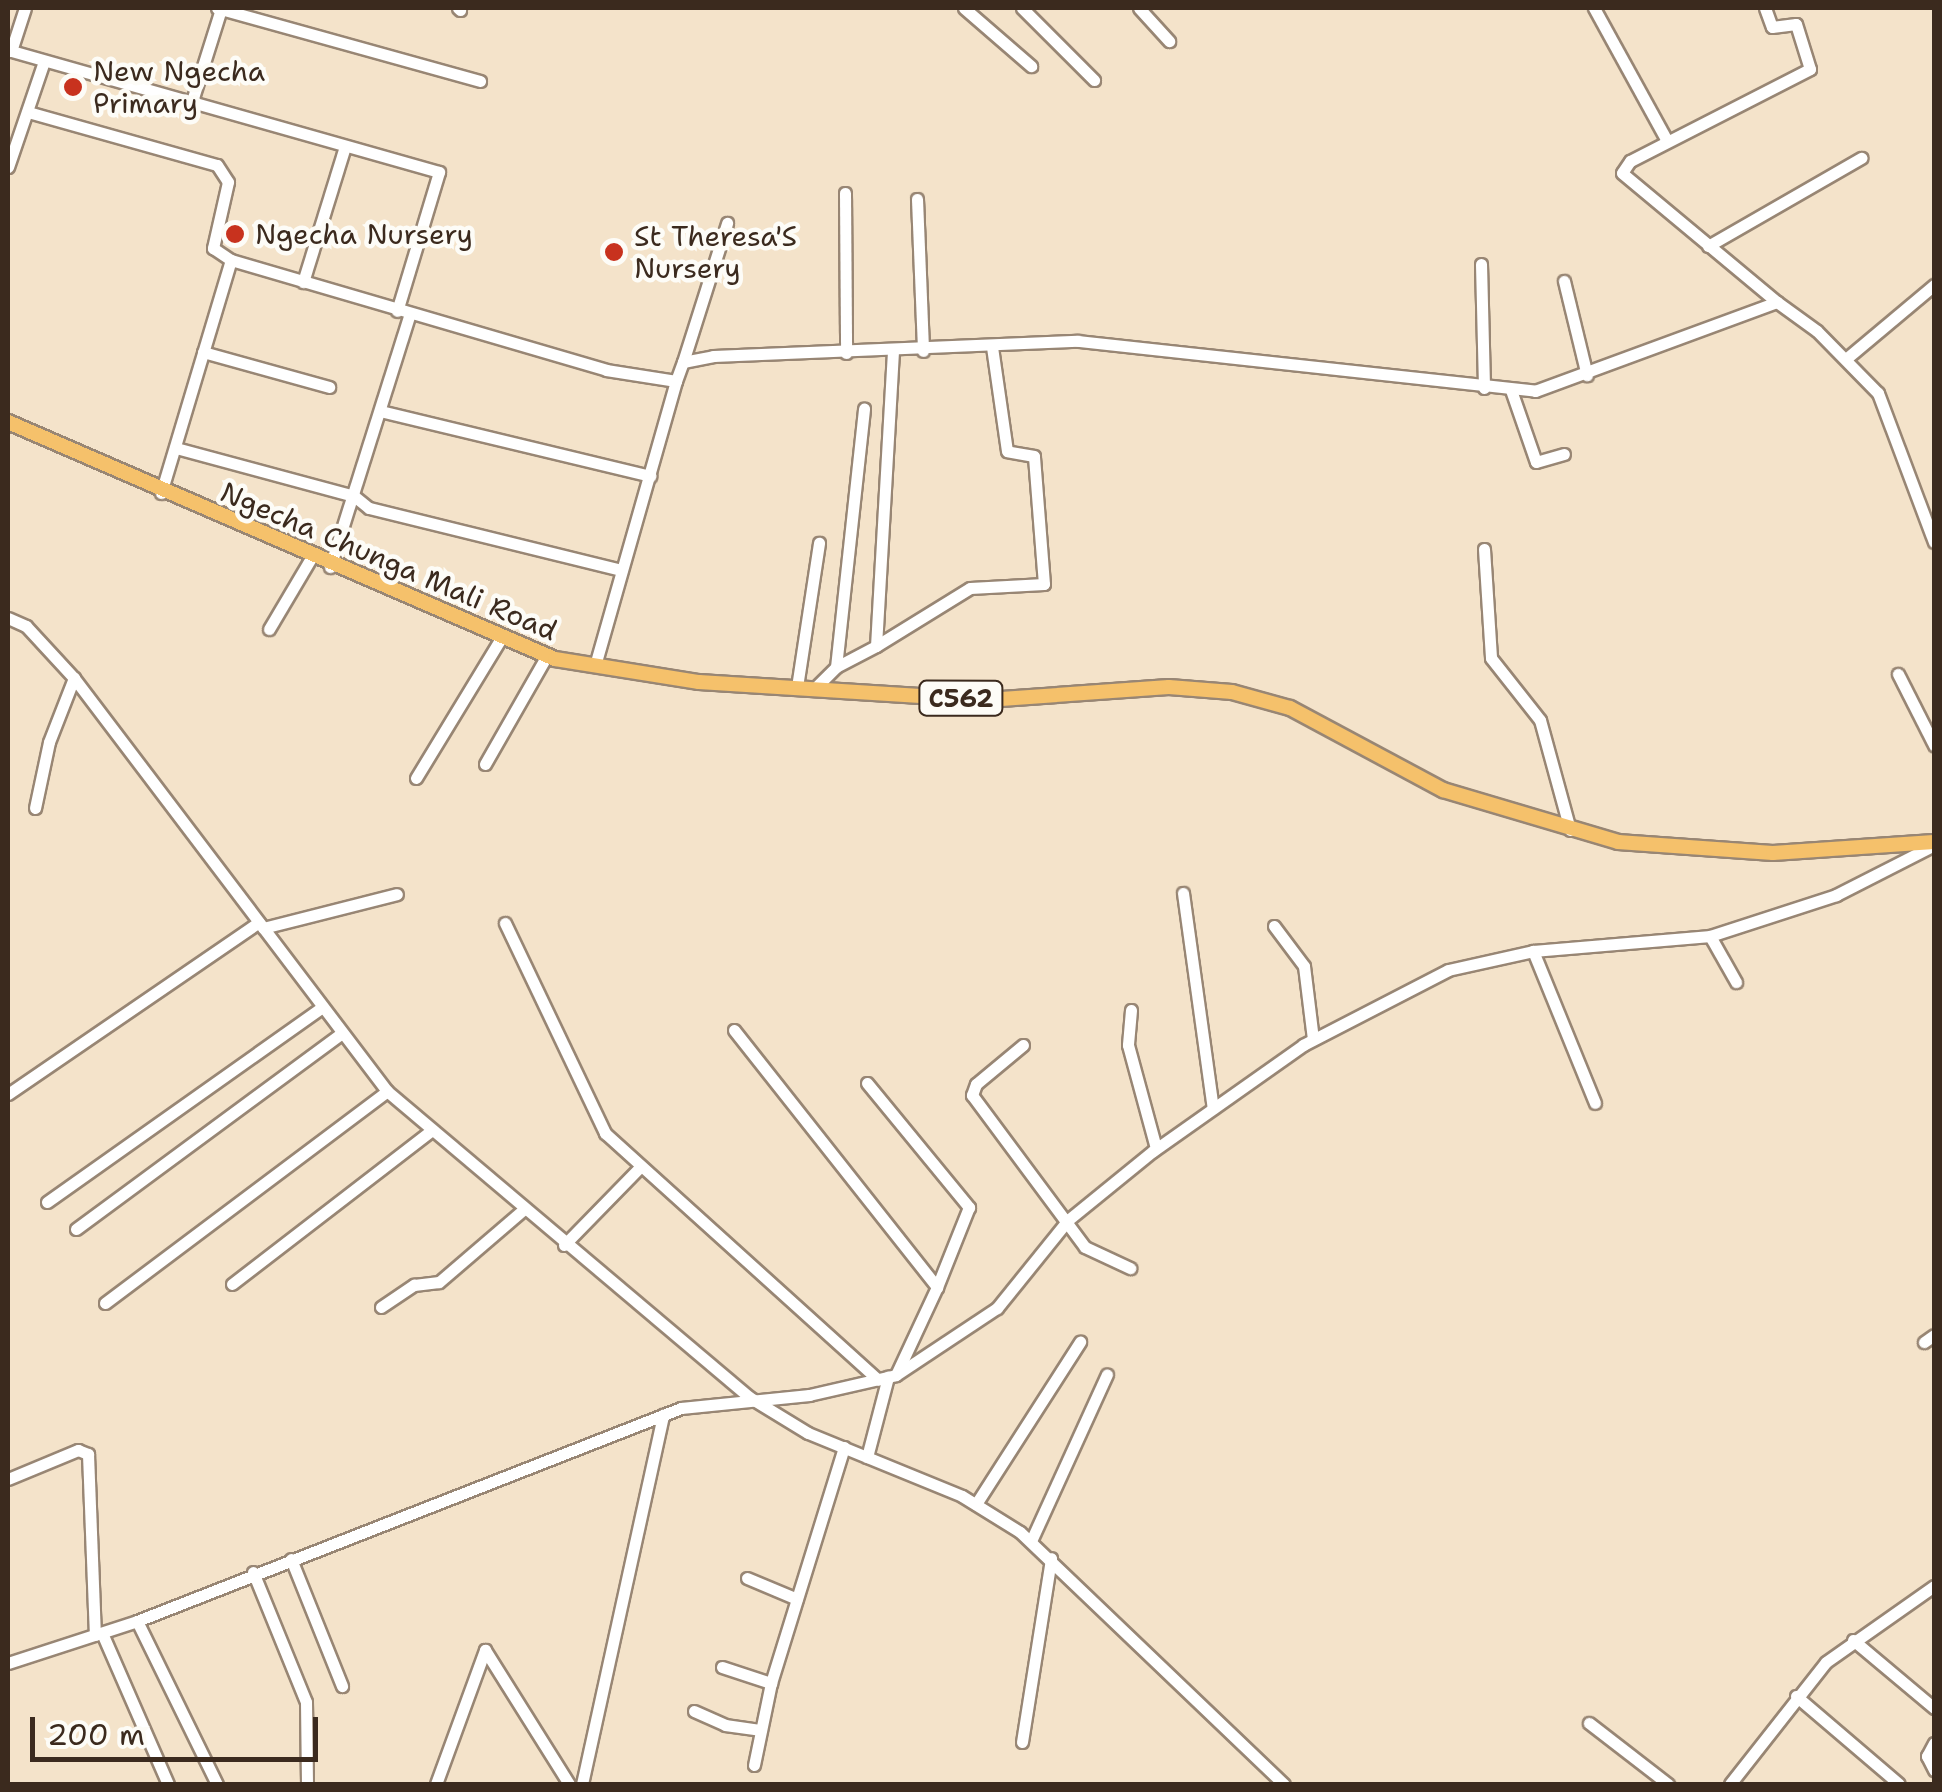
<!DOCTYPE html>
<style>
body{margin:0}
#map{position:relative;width:1942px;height:1792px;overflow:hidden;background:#f4e3ca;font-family:"Shantell Sans",sans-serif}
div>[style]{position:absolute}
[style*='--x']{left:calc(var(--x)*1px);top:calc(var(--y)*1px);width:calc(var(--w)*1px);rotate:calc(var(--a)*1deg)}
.roads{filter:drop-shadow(2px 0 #988674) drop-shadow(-2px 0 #988674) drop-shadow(0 2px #988674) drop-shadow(0 -2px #988674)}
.minor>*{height:11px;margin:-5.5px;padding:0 5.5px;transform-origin:5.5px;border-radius:5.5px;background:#fff}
.major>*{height:14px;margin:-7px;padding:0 7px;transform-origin:7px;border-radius:7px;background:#f5c16b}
.dots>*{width:28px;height:28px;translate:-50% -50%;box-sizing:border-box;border:5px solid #fdfcf7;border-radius:50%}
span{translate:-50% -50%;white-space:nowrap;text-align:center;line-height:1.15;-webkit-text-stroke:9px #fdfcf7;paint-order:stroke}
.shield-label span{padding:2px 8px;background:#fdfcf7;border:2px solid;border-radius:8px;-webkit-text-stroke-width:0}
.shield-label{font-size:25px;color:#3b2a1e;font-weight:700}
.poi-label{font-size:28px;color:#3b2a1e}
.left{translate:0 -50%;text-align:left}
.street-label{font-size:28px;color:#3b2a1e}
.frame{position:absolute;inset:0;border:10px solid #3b2a1e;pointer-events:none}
.scale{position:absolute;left:30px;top:1717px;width:288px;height:45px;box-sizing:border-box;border:5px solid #3b2a1e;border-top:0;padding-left:12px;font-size:30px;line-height:35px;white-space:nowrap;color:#3b2a1e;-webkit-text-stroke:8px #fdfcf7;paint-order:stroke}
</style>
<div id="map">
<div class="roads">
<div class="minor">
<div style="--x:217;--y:8;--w:273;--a:15.5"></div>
<div style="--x:458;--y:8;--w:3;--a:45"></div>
<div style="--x:964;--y:8;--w:89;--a:40.9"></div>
<div style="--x:1022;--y:8;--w:102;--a:45"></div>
<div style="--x:1139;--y:8;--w:45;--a:47.7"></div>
<div style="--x:1594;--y:8;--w:152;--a:61.2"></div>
<div style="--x:1765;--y:8;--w:20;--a:70"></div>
<div style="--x:1772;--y:27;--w:24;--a:-7"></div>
<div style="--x:1796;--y:24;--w:47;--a:72.7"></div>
<div style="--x:1810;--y:69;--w:202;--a:152.9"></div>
<div style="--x:1630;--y:161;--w:14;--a:124"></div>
<div style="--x:1622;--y:173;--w:202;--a:39.8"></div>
<div style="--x:8;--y:50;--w:448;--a:15.8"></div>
<div style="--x:439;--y:172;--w:145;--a:106.8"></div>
<div style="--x:11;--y:51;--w:45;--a:-72"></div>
<div style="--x:192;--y:101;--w:96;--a:-72.5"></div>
<div style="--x:28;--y:112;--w:196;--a:15.7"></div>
<div style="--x:217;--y:165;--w:20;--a:57"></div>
<div style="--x:228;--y:182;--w:68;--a:102.8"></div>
<div style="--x:213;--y:248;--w:22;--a:34"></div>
<div style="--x:231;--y:260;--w:391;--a:16.3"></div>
<div style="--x:606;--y:370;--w:71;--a:8.9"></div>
<div style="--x:676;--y:381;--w:296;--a:105.9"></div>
<div style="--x:8;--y:167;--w:112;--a:-71.2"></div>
<div style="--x:845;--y:193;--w:160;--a:89.6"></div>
<div style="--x:917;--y:199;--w:152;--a:87.7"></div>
<div style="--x:1708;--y:246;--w:177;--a:-29.9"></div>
<div style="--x:1481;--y:264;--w:124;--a:88.6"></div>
<div style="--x:1564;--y:281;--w:97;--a:76.3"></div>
<div style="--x:303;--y:282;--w:142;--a:-72.8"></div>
<div style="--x:203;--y:352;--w:131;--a:15.5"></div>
<div style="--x:1847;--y:358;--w:114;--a:-40"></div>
<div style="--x:683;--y:362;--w:146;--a:-72.4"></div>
<div style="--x:676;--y:381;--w:20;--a:-70"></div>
<div style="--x:683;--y:362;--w:31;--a:-11"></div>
<div style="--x:713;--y:356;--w:365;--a:-2.4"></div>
<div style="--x:1078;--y:341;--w:460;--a:6.2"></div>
<div style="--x:1535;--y:391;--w:258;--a:-20.2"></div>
<div style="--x:1777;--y:302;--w:49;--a:35.9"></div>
<div style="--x:1817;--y:331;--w:87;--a:45.5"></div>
<div style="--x:1878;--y:393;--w:159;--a:69.4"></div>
<div style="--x:1511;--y:390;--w:76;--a:70.9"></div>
<div style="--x:1536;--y:462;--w:29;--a:-16"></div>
<div style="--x:384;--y:412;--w:274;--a:13.5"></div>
<div style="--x:176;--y:448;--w:184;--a:15.1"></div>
<div style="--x:354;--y:496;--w:19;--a:39"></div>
<div style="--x:369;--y:508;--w:260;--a:13.8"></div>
<div style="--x:161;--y:493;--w:243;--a:-73.3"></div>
<div style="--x:1484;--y:549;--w:109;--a:86.3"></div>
<div style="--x:1491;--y:658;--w:79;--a:51.7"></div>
<div style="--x:1540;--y:720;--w:114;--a:74.7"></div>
<div style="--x:330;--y:567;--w:263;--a:-72.5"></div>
<div style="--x:8;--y:618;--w:20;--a:24"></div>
<div style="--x:26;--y:626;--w:71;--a:47.3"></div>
<div style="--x:74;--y:678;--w:518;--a:52.84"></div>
<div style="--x:387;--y:1091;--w:474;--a:40.2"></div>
<div style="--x:749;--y:1397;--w:69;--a:31.4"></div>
<div style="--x:808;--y:1433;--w:166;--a:22.2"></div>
<div style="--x:962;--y:1496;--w:68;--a:31.8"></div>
<div style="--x:1020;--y:1532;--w:365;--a:43.7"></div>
<div style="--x:269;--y:629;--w:82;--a:-59.4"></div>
<div style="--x:876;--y:646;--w:110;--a:-31.7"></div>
<div style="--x:970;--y:588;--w:74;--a:-3.1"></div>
<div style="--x:1044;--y:584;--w:128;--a:-94.5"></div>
<div style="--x:1034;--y:456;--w:27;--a:-170"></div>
<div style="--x:1007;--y:451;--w:105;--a:-98.2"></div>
<div style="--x:836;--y:667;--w:260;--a:-83.8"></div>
<div style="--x:1898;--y:674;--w:80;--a:63.1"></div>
<div style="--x:797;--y:687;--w:146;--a:-81.3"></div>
<div style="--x:815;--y:688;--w:30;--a:-45"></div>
<div style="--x:836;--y:667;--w:45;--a:-27.7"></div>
<div style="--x:876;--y:646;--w:294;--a:-86.7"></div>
<div style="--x:485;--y:764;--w:123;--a:-60.3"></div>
<div style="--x:416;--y:778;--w:162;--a:-58.7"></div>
<div style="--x:35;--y:808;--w:67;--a:-78"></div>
<div style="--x:49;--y:742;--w:69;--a:-68.7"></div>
<div style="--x:1183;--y:893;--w:217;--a:82.1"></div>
<div style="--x:505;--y:923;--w:233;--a:64.5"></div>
<div style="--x:605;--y:1133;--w:368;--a:42.1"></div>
<div style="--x:1274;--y:926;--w:50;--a:53.1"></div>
<div style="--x:1304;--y:966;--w:74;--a:83"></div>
<div style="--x:263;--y:928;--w:138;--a:-14.2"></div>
<div style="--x:1710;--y:936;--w:53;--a:60.5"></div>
<div style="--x:1533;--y:951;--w:164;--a:67.8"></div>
<div style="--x:1131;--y:1010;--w:35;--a:95"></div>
<div style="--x:1128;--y:1045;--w:107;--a:74.8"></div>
<div style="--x:734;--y:1030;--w:328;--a:51.7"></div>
<div style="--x:937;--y:1287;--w:97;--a:115"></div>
<div style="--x:1023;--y:1045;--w:61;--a:140.3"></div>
<div style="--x:976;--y:1084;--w:12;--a:110"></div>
<div style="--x:972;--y:1095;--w:189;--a:53.4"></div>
<div style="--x:1085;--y:1247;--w:50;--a:25"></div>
<div style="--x:867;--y:1083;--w:161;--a:50.6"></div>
<div style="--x:969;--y:1207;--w:86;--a:111.8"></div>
<div style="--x:8;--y:1094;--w:304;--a:-34.4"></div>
<div style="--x:47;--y:1202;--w:334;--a:-35.3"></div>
<div style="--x:76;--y:1229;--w:327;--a:-36.4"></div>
<div style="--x:564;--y:1245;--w:110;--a:-45.7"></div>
<div style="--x:232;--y:1284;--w:251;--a:-37.6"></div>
<div style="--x:105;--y:1303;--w:353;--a:-36.9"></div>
<div style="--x:381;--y:1307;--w:40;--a:-34"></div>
<div style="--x:414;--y:1285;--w:25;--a:-7"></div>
<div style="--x:439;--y:1282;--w:111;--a:-40.6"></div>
<div style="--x:1924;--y:1342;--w:12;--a:-35"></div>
<div style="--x:867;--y:1457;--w:83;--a:-75.3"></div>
<div style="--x:8;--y:1479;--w:76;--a:-22.5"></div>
<div style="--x:78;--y:1450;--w:11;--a:22"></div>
<div style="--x:88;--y:1454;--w:181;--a:87.8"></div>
<div style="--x:976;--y:1504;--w:193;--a:-57.3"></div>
<div style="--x:1031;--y:1541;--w:183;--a:-65.5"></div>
<div style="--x:291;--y:1559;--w:137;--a:68.1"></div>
<div style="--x:253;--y:1572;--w:140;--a:67.8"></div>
<div style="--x:306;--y:1702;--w:82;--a:89.3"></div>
<div style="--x:747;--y:1578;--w:54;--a:22.8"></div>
<div style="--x:137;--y:1621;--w:182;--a:63.9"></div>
<div style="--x:102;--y:1633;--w:165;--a:66.4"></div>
<div style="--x:1853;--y:1640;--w:106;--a:40"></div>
<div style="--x:8;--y:1663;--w:136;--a:-18"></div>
<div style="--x:137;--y:1621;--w:584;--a:-21.38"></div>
<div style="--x:681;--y:1408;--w:129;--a:-5.8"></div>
<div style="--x:809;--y:1395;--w:89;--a:-12.9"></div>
<div style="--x:896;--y:1375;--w:121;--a:-33.6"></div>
<div style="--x:997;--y:1308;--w:113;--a:-51.1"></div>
<div style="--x:1068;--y:1220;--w:109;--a:-39.1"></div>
<div style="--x:1153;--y:1151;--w:184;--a:-35.2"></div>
<div style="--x:1303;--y:1045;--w:163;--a:-27.3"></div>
<div style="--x:1448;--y:970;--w:87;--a:-12.6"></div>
<div style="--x:1533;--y:951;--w:178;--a:-4.8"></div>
<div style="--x:1710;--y:936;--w:133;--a:-18"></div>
<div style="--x:1836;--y:895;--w:110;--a:-27"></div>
<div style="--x:722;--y:1667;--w:52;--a:18.1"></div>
<div style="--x:1796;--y:1696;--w:135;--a:40.5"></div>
<div style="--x:694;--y:1711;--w:34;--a:24"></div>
<div style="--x:725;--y:1725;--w:35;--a:8"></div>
<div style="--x:1589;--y:1723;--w:100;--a:37.7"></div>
<div style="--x:1022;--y:1742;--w:186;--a:-81"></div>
<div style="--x:1934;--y:1743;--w:15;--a:118"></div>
<div style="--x:1927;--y:1756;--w:16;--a:63"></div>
<div style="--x:754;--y:1765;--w:84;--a:-78.3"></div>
<div style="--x:771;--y:1683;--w:247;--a:-72.8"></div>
<div style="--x:436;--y:1784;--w:143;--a:-69.9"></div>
<div style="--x:485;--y:1650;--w:158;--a:57.9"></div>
<div style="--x:582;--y:1784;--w:378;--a:-77.6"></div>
<div style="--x:1730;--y:1784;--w:155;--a:-51.8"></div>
<div style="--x:1826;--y:1662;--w:132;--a:-35.1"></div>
</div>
<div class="major">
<div style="--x:8;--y:422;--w:596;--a:23.43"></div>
<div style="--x:555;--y:659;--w:146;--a:9.1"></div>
<div style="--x:699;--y:682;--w:289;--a:3.6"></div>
<div style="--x:987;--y:700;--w:182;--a:-4.1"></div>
<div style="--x:1169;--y:687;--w:63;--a:4.5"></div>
<div style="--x:1232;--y:692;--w:60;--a:15.4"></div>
<div style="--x:1290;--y:708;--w:174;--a:28.2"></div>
<div style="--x:1443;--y:790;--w:183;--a:16.5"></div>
<div style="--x:1618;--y:842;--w:155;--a:4.1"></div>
<div style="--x:1773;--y:853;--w:161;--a:-3.9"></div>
</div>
</div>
<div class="dots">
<div style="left:73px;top:87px;background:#c8321e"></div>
<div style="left:235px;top:234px;background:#c8321e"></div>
<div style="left:614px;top:252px;background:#c8321e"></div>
</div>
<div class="shield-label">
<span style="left:961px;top:698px">C562</span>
</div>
<div class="poi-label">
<span class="left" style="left:93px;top:87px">New Ngecha<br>Primary</span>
<span class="left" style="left:255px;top:234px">Ngecha Nursery</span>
<span class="left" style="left:634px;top:252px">St Theresa'S<br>Nursery</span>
</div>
<div class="street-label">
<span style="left:389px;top:561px;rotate:23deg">Ngecha Chunga Mali Road</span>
</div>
<div class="frame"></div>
<div class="scale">200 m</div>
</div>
